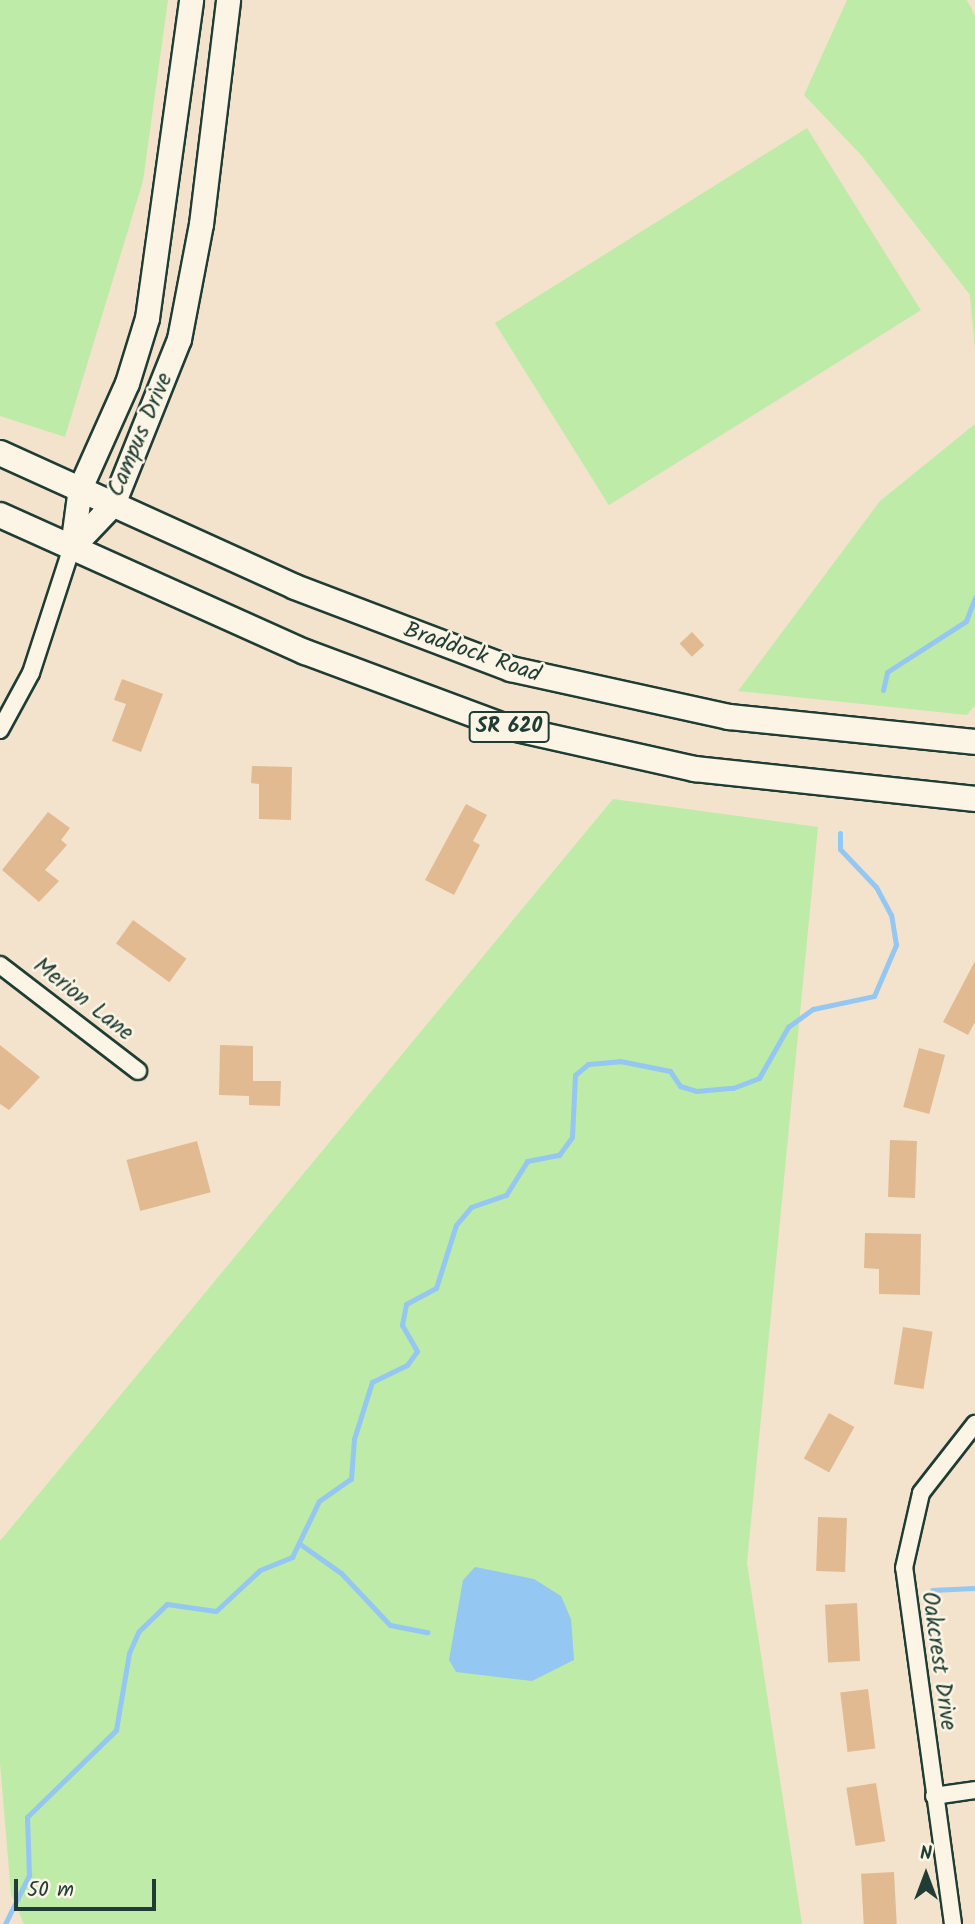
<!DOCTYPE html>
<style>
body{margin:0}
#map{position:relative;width:975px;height:1924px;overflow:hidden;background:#f4e3cc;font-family:Kalam,sans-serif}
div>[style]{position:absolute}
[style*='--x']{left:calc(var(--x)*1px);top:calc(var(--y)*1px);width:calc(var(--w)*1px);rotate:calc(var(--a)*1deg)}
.green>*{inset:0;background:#beeba8;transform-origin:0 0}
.water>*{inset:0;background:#94c7f1}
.stream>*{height:5px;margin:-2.5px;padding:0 2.5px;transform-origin:2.5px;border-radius:2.5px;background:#94c7f1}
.building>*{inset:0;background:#e2ba92;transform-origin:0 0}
.roads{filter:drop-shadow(2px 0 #1f3d34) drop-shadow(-2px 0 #1f3d34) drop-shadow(0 2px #1f3d34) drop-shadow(0 -2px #1f3d34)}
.street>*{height:16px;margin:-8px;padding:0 8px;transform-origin:8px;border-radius:8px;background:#fcf5e5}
.secondary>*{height:23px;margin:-11.5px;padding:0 11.5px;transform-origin:11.5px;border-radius:11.5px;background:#fcf5e5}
.primary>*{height:24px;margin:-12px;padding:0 12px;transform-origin:12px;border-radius:12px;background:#fcf5e5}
span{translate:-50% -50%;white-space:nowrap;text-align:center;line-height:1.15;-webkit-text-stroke:5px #fcf5e5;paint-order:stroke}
.shield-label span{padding:2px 5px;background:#fcf5e5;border:2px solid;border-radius:5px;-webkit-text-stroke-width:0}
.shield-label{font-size:21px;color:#1f3d34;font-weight:700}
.street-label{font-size:23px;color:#1f3d34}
.north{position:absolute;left:891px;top:1840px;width:70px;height:70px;-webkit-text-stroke:5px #fcf5e5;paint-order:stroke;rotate:0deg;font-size:19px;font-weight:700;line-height:28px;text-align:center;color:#1f3d34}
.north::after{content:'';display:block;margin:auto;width:24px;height:32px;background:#1f3d34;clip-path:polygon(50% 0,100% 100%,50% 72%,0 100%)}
.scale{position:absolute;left:14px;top:1879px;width:142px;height:32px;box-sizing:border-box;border:4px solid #1f3d34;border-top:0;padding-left:9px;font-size:21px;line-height:24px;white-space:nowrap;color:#1f3d34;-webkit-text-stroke:5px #fcf5e5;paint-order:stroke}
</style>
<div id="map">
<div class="green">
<div style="clip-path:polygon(0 0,168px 0,143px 181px,65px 437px,0 416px)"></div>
<div style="clip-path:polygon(847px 0,967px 0,975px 16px,975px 350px,970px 295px,862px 156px,804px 95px)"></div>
<div style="left:807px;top:128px;width:215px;height:368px;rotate:58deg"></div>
<div style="clip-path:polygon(975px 424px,975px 705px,967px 715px,738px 691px,880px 501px)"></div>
<div style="clip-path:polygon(613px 799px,818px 827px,747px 1563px,802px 1924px,24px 1924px,11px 1894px,0 1763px,0 1541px)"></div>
</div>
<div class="water">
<div style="clip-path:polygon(475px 1567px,534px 1579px,561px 1596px,571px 1619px,574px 1660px,532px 1681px,456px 1672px,449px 1660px,463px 1580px)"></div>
</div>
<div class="stream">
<div style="--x:883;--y:690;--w:18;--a:-77"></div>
<div style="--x:887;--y:672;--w:94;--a:-32.8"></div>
<div style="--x:966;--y:621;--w:26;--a:-69"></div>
<div style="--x:300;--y:1544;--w:50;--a:35.3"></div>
<div style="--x:341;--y:1573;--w:71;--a:46.7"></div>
<div style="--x:390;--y:1625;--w:38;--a:11"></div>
<div style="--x:932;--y:1590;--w:43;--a:-2.7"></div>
<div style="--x:5;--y:1924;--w:55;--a:-63.9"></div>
<div style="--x:29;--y:1875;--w:58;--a:-92"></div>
<div style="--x:27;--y:1817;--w:124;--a:-44.3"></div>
<div style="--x:116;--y:1730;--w:78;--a:-80.4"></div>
<div style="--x:129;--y:1653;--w:24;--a:-66"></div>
<div style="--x:139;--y:1631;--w:39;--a:-44"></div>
<div style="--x:167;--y:1604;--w:49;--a:8.1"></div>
<div style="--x:216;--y:1611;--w:60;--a:-43"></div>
<div style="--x:260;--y:1570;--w:35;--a:-22"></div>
<div style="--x:292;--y:1557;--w:62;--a:-64.3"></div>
<div style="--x:319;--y:1501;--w:39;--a:-35"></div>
<div style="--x:351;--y:1479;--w:40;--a:-85.7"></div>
<div style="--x:354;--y:1439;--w:60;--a:-72.5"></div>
<div style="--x:372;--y:1382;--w:39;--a:-26"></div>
<div style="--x:407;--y:1365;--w:17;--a:-54"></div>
<div style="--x:417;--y:1351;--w:30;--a:-120"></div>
<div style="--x:402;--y:1325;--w:21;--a:-79"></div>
<div style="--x:406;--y:1304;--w:34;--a:-28"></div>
<div style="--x:436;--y:1288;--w:66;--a:-72.4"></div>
<div style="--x:456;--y:1225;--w:23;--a:-50"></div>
<div style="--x:471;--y:1207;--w:37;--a:-19"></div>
<div style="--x:506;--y:1195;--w:40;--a:-58"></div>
<div style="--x:527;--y:1161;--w:33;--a:-11"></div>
<div style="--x:559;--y:1155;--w:22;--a:-54"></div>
<div style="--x:572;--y:1137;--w:62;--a:-87.2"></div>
<div style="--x:575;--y:1075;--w:17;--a:-40"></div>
<div style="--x:588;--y:1064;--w:32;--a:-5"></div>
<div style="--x:620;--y:1061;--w:51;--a:11.3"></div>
<div style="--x:670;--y:1071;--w:18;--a:56"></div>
<div style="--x:680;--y:1086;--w:17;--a:17"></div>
<div style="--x:696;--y:1091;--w:37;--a:-5"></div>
<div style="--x:733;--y:1088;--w:28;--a:-21"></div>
<div style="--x:759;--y:1078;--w:59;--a:-60.4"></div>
<div style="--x:788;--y:1027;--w:31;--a:-36"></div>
<div style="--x:813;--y:1009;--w:62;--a:-12"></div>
<div style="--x:874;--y:996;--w:56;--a:-66.7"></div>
<div style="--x:896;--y:945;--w:30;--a:-99"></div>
<div style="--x:891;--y:915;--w:32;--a:-118"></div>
<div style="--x:876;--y:887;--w:52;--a:-133.5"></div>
<div style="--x:840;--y:849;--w:16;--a:-90"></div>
</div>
<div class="building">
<div style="left:692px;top:632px;width:18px;height:17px;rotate:47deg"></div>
<div style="clip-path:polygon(122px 679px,163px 694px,141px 752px,112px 741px,126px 704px,114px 700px)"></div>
<div style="clip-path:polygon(252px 766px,292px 767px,291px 820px,259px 819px,259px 784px,251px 783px)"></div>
<div style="clip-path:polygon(466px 804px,487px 815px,473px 841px,480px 845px,454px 895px,425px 880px)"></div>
<div style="clip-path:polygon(48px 812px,70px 828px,61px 840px,67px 845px,45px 870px,59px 881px,39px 902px,2px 870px)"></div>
<div style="left:133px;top:920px;width:66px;height:29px;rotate:36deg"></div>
<div style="clip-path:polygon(975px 961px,975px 1022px,968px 1035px,943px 1022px)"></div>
<div style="clip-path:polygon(0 1045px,40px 1077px,9px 1110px,0 1104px)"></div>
<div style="clip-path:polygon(220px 1045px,253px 1046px,253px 1081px,281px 1081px,280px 1106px,249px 1105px,249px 1096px,219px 1095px)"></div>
<div style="left:919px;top:1048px;width:27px;height:61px;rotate:15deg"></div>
<div style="left:890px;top:1140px;width:27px;height:57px;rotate:2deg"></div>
<div style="left:197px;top:1141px;width:53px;height:73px;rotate:75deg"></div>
<div style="clip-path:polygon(865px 1233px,921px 1234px,920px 1295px,879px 1294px,879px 1269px,864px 1268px)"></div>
<div style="left:903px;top:1327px;width:30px;height:58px;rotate:9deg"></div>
<div style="left:829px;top:1413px;width:29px;height:52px;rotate:29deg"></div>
<div style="left:818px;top:1517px;width:29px;height:54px;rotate:2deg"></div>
<div style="left:857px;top:1603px;width:58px;height:32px;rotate:87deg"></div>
<div style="left:868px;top:1689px;width:60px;height:28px;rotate:83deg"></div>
<div style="left:876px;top:1783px;width:59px;height:30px;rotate:81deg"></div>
<div style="left:894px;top:1872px;width:52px;height:33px;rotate:87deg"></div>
</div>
<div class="roads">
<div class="street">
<div style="--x:0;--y:730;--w:65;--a:-61.5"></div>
<div style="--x:31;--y:673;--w:133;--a:-72"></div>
<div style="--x:0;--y:965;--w:174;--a:37.5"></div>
<div style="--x:934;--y:1796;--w:41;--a:-8.3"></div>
<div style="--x:953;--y:1924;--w:359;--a:-97.8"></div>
<div style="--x:904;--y:1568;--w:77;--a:-77.2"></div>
<div style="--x:921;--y:1493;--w:88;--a:-52"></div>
</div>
<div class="secondary">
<div style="--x:72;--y:547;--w:59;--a:-46.4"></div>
<div style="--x:113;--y:504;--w:178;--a:-68.2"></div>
<div style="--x:179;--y:339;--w:117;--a:-79.2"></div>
<div style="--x:201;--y:224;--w:226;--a:-83.1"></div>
<div style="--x:72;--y:547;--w:60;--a:-82.3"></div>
<div style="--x:80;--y:488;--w:115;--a:-65.9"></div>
<div style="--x:127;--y:383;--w:68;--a:-72.9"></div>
<div style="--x:147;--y:318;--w:321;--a:-82.1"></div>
</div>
<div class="primary">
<div style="--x:0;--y:453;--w:324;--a:24.4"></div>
<div style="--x:295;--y:587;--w:231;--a:20.8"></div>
<div style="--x:511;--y:669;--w:223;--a:12.4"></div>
<div style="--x:729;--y:717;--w:247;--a:5.8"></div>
<div style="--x:0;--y:515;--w:334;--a:24.2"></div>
<div style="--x:305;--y:652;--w:215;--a:20.4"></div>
<div style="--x:507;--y:727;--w:193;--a:12.6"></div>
<div style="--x:695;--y:769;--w:282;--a:6.1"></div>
</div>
</div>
<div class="shield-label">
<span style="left:509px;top:727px">SR 620</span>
</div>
<div class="street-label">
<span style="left:141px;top:435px;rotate:-67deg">Campus Drive</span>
<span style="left:472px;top:653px;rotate:19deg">Braddock Road</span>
<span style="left:83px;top:1000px;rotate:38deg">Merion Lane</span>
<span style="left:938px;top:1661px;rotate:82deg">Oakcrest Drive</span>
</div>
<div class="north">N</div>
<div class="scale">50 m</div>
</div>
